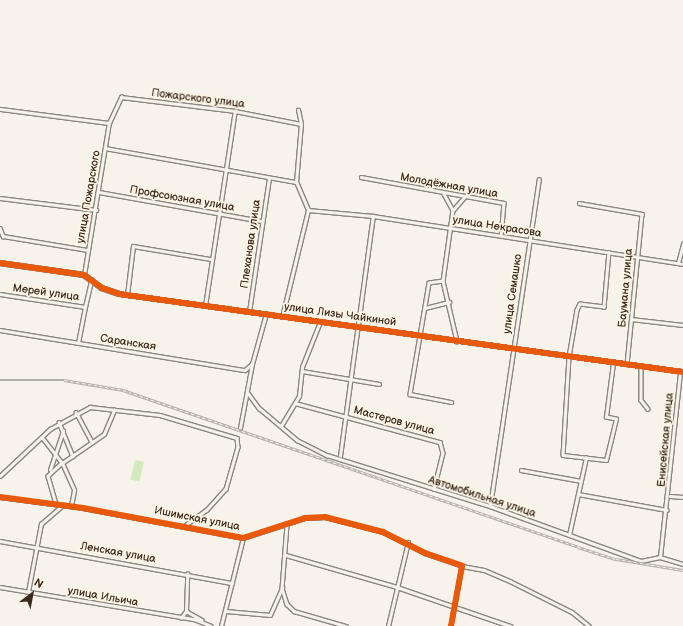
<!DOCTYPE html>
<meta charset="utf-8">
<style>
body{margin:0}
#map{position:relative;width:683px;height:626px;overflow:hidden;background:#f7f3ea;font-family:"Balsamiq Sans",sans-serif}
div>[style]{position:absolute}
[style*='--x']{left:calc(var(--x)*1px);top:calc(var(--y)*1px);width:calc(var(--w)*1px);rotate:calc(var(--a)*1deg)}
.green>*{inset:0;background:#d3e9c0;transform-origin:0 0}
.roads{filter:drop-shadow(1px 0 #8b867f) drop-shadow(-1px 0 #8b867f) drop-shadow(0 1px #8b867f) drop-shadow(0 -1px #8b867f)}
.minor>*{height:2.5px;margin:-1.25px;padding:0 1.25px;transform-origin:1.25px;border-radius:1.25px;background:#f5f2ec}
.tertiary>*{height:3.5px;margin:-1.75px;padding:0 1.75px;transform-origin:1.75px;border-radius:1.75px;background:#f5f2ec}
.rail>*{height:2.5px;margin-top:-1.25px;transform-origin:0;background:repeating-linear-gradient(90deg,#fcf5e5 0 3px,#b3afa9 0 6px);box-sizing:border-box;border-block:1px solid #b3afa9}
.cycleway>*{height:6px;margin:-3px;padding:0 3px;transform-origin:3px;border-radius:3px;background:#e8590c}
span{translate:-50% -50%;white-space:nowrap;text-align:center;line-height:1.15;-webkit-text-stroke:3.5px #fcf5e5;paint-order:stroke}
.street-label{font-size:11px;color:#3b2a1e}
.north{position:absolute;left:12px;top:574px;width:40px;height:40px;-webkit-text-stroke:3px #fcf5e5;paint-order:stroke;rotate:32deg;font-size:11px;font-weight:700;line-height:16px;text-align:center;color:#3b2a1e}
.north::after{content:'';display:block;margin:auto;width:14px;height:18px;background:#3b2a1e;clip-path:polygon(50% 0,100% 100%,50% 72%,0 100%)}
</style>
<div id="map">
<div class="green">
<div style="left:135px;top:460px;width:9px;height:20px;rotate:13deg"></div>
</div>
<div class="roads">
<div class="minor">
<div style="--x:0;--y:109;--w:110;--a:7.3"></div>
<div style="--x:105;--y:148;--w:194;--a:10.1"></div>
<div style="--x:361;--y:177;--w:145;--a:10.3"></div>
<div style="--x:504;--y:203;--w:32;--a:95"></div>
<div style="--x:99;--y:192;--w:166;--a:10.1"></div>
<div style="--x:444;--y:194;--w:18;--a:61"></div>
<div style="--x:453;--y:210;--w:72;--a:98"></div>
<div style="--x:443;--y:281;--w:62;--a:76.9"></div>
<div style="--x:0;--y:198;--w:97;--a:7.1"></div>
<div style="--x:579;--y:203;--w:64;--a:9.9"></div>
<div style="--x:642;--y:214;--w:151;--a:95.7"></div>
<div style="--x:308;--y:210;--w:65;--a:5.3"></div>
<div style="--x:373;--y:216;--w:314;--a:8.8"></div>
<div style="--x:453;--y:210;--w:18;--a:-49"></div>
<div style="--x:0;--y:228;--w:9;--a:69"></div>
<div style="--x:3;--y:236;--w:86;--a:9.4"></div>
<div style="--x:609;--y:252;--w:55;--a:95.2"></div>
<div style="--x:604;--y:307;--w:24;--a:-173"></div>
<div style="--x:580;--y:304;--w:7;--a:117"></div>
<div style="--x:577;--y:310;--w:48;--a:99.7"></div>
<div style="--x:569;--y:357;--w:98;--a:93.5"></div>
<div style="--x:563;--y:455;--w:43;--a:6.6"></div>
<div style="--x:606;--y:460;--w:42;--a:-76.3"></div>
<div style="--x:616;--y:419;--w:10;--a:-169"></div>
<div style="--x:606;--y:417;--w:54;--a:-82.6"></div>
<div style="--x:678;--y:263;--w:20;--a:-75"></div>
<div style="--x:84;--y:275;--w:154;--a:-80.7"></div>
<div style="--x:109;--y:123;--w:29;--a:-65"></div>
<div style="--x:121;--y:97;--w:115;--a:7"></div>
<div style="--x:235;--y:111;--w:67;--a:11.1"></div>
<div style="--x:443;--y:281;--w:14;--a:172"></div>
<div style="--x:429;--y:283;--w:113;--a:99.7"></div>
<div style="--x:410;--y:394;--w:42;--a:11"></div>
<div style="--x:0;--y:294;--w:86;--a:8.7"></div>
<div style="--x:85;--y:307;--w:28;--a:-77"></div>
<div style="--x:127;--y:295;--w:49;--a:-83"></div>
<div style="--x:133;--y:246;--w:79;--a:9.5"></div>
<div style="--x:205;--y:306;--w:197;--a:-81.3"></div>
<div style="--x:425;--y:308;--w:25;--a:-14"></div>
<div style="--x:249;--y:312;--w:135;--a:-81.5"></div>
<div style="--x:282;--y:317;--w:110;--a:-76.3"></div>
<div style="--x:308;--y:210;--w:30;--a:-113"></div>
<div style="--x:296;--y:182;--w:58;--a:-85.1"></div>
<div style="--x:301;--y:124;--w:14;--a:-102"></div>
<div style="--x:631;--y:319;--w:52;--a:6.6"></div>
<div style="--x:0;--y:330;--w:248;--a:9.3"></div>
<div style="--x:245;--y:370;--w:9;--a:-41"></div>
<div style="--x:78;--y:343;--w:37;--a:-79"></div>
<div style="--x:641;--y:366;--w:34;--a:90"></div>
<div style="--x:641;--y:400;--w:11;--a:52"></div>
<div style="--x:302;--y:371;--w:78;--a:9.6"></div>
<div style="--x:248;--y:393;--w:19;--a:54"></div>
<div style="--x:259;--y:408;--w:50;--a:40.1"></div>
<div style="--x:297;--y:440;--w:34;--a:27"></div>
<div style="--x:327;--y:455;--w:171;--a:17.4"></div>
<div style="--x:490;--y:506;--w:161;--a:20"></div>
<div style="--x:641;--y:561;--w:19;--a:-12"></div>
<div style="--x:660;--y:557;--w:24;--a:17"></div>
<div style="--x:295;--y:403;--w:150;--a:15.1"></div>
<div style="--x:440;--y:442;--w:11;--a:75"></div>
<div style="--x:443;--y:453;--w:37;--a:104"></div>
<div style="--x:76;--y:412;--w:34;--a:62"></div>
<div style="--x:59;--y:422;--w:37;--a:68"></div>
<div style="--x:281;--y:426;--w:35;--a:-59"></div>
<div style="--x:299;--y:396;--w:29;--a:-84"></div>
<div style="--x:302;--y:367;--w:48;--a:-68.2"></div>
<div style="--x:240;--y:428;--w:65;--a:-79.4"></div>
<div style="--x:252;--y:364;--w:52;--a:-74.4"></div>
<div style="--x:42;--y:437;--w:33;--a:52"></div>
<div style="--x:62;--y:463;--w:19;--a:137"></div>
<div style="--x:48;--y:476;--w:29;--a:74"></div>
<div style="--x:340;--y:456;--w:242;--a:-82.2"></div>
<div style="--x:50;--y:470;--w:41;--a:-71.6"></div>
<div style="--x:521;--y:470;--w:61;--a:10.4"></div>
<div style="--x:0;--y:476;--w:69;--a:-43.2"></div>
<div style="--x:50;--y:429;--w:46;--a:-28.8"></div>
<div style="--x:90;--y:407;--w:70;--a:6.5"></div>
<div style="--x:160;--y:415;--w:80;--a:16.6"></div>
<div style="--x:237;--y:438;--w:9;--a:84"></div>
<div style="--x:238;--y:447;--w:44;--a:105.9"></div>
<div style="--x:226;--y:489;--w:28;--a:132"></div>
<div style="--x:207;--y:510;--w:29;--a:144"></div>
<div style="--x:578;--y:494;--w:90;--a:10.2"></div>
<div style="--x:670;--y:496;--w:13;--a:4"></div>
<div style="--x:0;--y:497;--w:84;--a:7.5"></div>
<div style="--x:83;--y:508;--w:163;--a:10.6"></div>
<div style="--x:243;--y:538;--w:65;--a:-17.9"></div>
<div style="--x:305;--y:518;--w:20;--a:-3"></div>
<div style="--x:325;--y:517;--w:60;--a:14.5"></div>
<div style="--x:383;--y:532;--w:47;--a:26.6"></div>
<div style="--x:425;--y:553;--w:39;--a:19"></div>
<div style="--x:462;--y:566;--w:61;--a:100.4"></div>
<div style="--x:71;--y:506;--w:16;--a:-79"></div>
<div style="--x:74;--y:490;--w:30;--a:-114"></div>
<div style="--x:62;--y:463;--w:51;--a:-34.6"></div>
<div style="--x:104;--y:434;--w:26;--a:-67"></div>
<div style="--x:490;--y:506;--w:330;--a:-81.5"></div>
<div style="--x:287;--y:525;--w:63;--a:94.5"></div>
<div style="--x:282;--y:588;--w:17;--a:73"></div>
<div style="--x:287;--y:604;--w:10;--a:45"></div>
<div style="--x:294;--y:611;--w:54;--a:16.1"></div>
<div style="--x:569;--y:535;--w:79;--a:-77.6"></div>
<div style="--x:0;--y:541;--w:236;--a:10.3"></div>
<div style="--x:286;--y:555;--w:116;--a:16.1"></div>
<div style="--x:397;--y:587;--w:120;--a:19"></div>
<div style="--x:660;--y:557;--w:186;--a:-83.8"></div>
<div style="--x:462;--y:566;--w:22;--a:10"></div>
<div style="--x:484;--y:570;--w:28;--a:23"></div>
<div style="--x:510;--y:581;--w:69;--a:26.6"></div>
<div style="--x:572;--y:612;--w:22;--a:39"></div>
<div style="--x:0;--y:587;--w:197;--a:9.4"></div>
<div style="--x:194;--y:619;--w:18;--a:22"></div>
<div style="--x:28;--y:592;--w:69;--a:-79.2"></div>
<div style="--x:41;--y:524;--w:29;--a:-41"></div>
<div style="--x:186;--y:611;--w:18;--a:29"></div>
<div style="--x:226;--y:611;--w:44;--a:5.2"></div>
<div style="--x:270;--y:615;--w:30;--a:-66"></div>
<div style="--x:181;--y:618;--w:9;--a:-54"></div>
<div style="--x:186;--y:611;--w:37;--a:-88"></div>
<div style="--x:221;--y:626;--w:91;--a:-76"></div>
<div style="--x:388;--y:626;--w:86;--a:-76.6"></div>
</div>
<div class="tertiary">
<div style="--x:0;--y:263;--w:85;--a:8.1"></div>
<div style="--x:84;--y:275;--w:22;--a:36"></div>
<div style="--x:102;--y:288;--w:18;--a:19"></div>
<div style="--x:119;--y:294;--w:569;--a:7.87"></div>
</div>
</div>
<div class="rail">
<div style="--x:0;--y:380;--w:64;--a:0"></div>
<div style="--x:64;--y:380;--w:60;--a:9.6"></div>
<div style="--x:123;--y:390;--w:481;--a:19"></div>
<div style="--x:578;--y:547;--w:40;--a:18"></div>
<div style="--x:616;--y:559;--w:68;--a:9.3"></div>
</div>
<div class="cycleway">
<div style="--x:0;--y:263;--w:85;--a:8.1"></div>
<div style="--x:84;--y:275;--w:22;--a:36"></div>
<div style="--x:102;--y:288;--w:18;--a:19"></div>
<div style="--x:119;--y:294;--w:569;--a:7.87"></div>
<div style="--x:0;--y:497;--w:84;--a:7.5"></div>
<div style="--x:83;--y:508;--w:163;--a:10.6"></div>
<div style="--x:243;--y:538;--w:65;--a:-17.9"></div>
<div style="--x:305;--y:518;--w:20;--a:-3"></div>
<div style="--x:325;--y:517;--w:60;--a:14.5"></div>
<div style="--x:383;--y:532;--w:47;--a:26.6"></div>
<div style="--x:425;--y:553;--w:39;--a:19"></div>
<div style="--x:462;--y:566;--w:61;--a:100.4"></div>
</div>
<div class="street-label">
<span style="left:198px;top:99px;rotate:7deg">Пожарского улица</span>
<span style="left:449px;top:186px;rotate:10deg">Молодёжная улица</span>
<span style="left:89px;top:197px;rotate:-80deg">улица Пожарского</span>
<span style="left:182px;top:199px;rotate:10deg">Профсоюзная улица</span>
<span style="left:497px;top:227px;rotate:9deg">улица Некрасова</span>
<span style="left:251px;top:244px;rotate:-82deg">Плеханова улица</span>
<span style="left:626px;top:288px;rotate:-85deg">Баумана улица</span>
<span style="left:46px;top:293px;rotate:8deg">Мерей улица</span>
<span style="left:513px;top:294px;rotate:-82deg">улица Семашко</span>
<span style="left:340px;top:315px;rotate:8deg">улица Лизы Чайкиной</span>
<span style="left:128px;top:343px;rotate:9deg">Саранская</span>
<span style="left:394px;top:421px;rotate:15deg">Мастеров улица</span>
<span style="left:666px;top:440px;rotate:-85deg">Енисейская улица</span>
<span style="left:482px;top:497px;rotate:18deg">Автомобильная улица</span>
<span style="left:197px;top:519px;rotate:11deg">Ишимская улица</span>
<span style="left:118px;top:553px;rotate:10deg">Ленская улица</span>
<span style="left:103px;top:597px;rotate:10deg">улица Ильича</span>
</div>
<div class="north">N</div>
</div>
